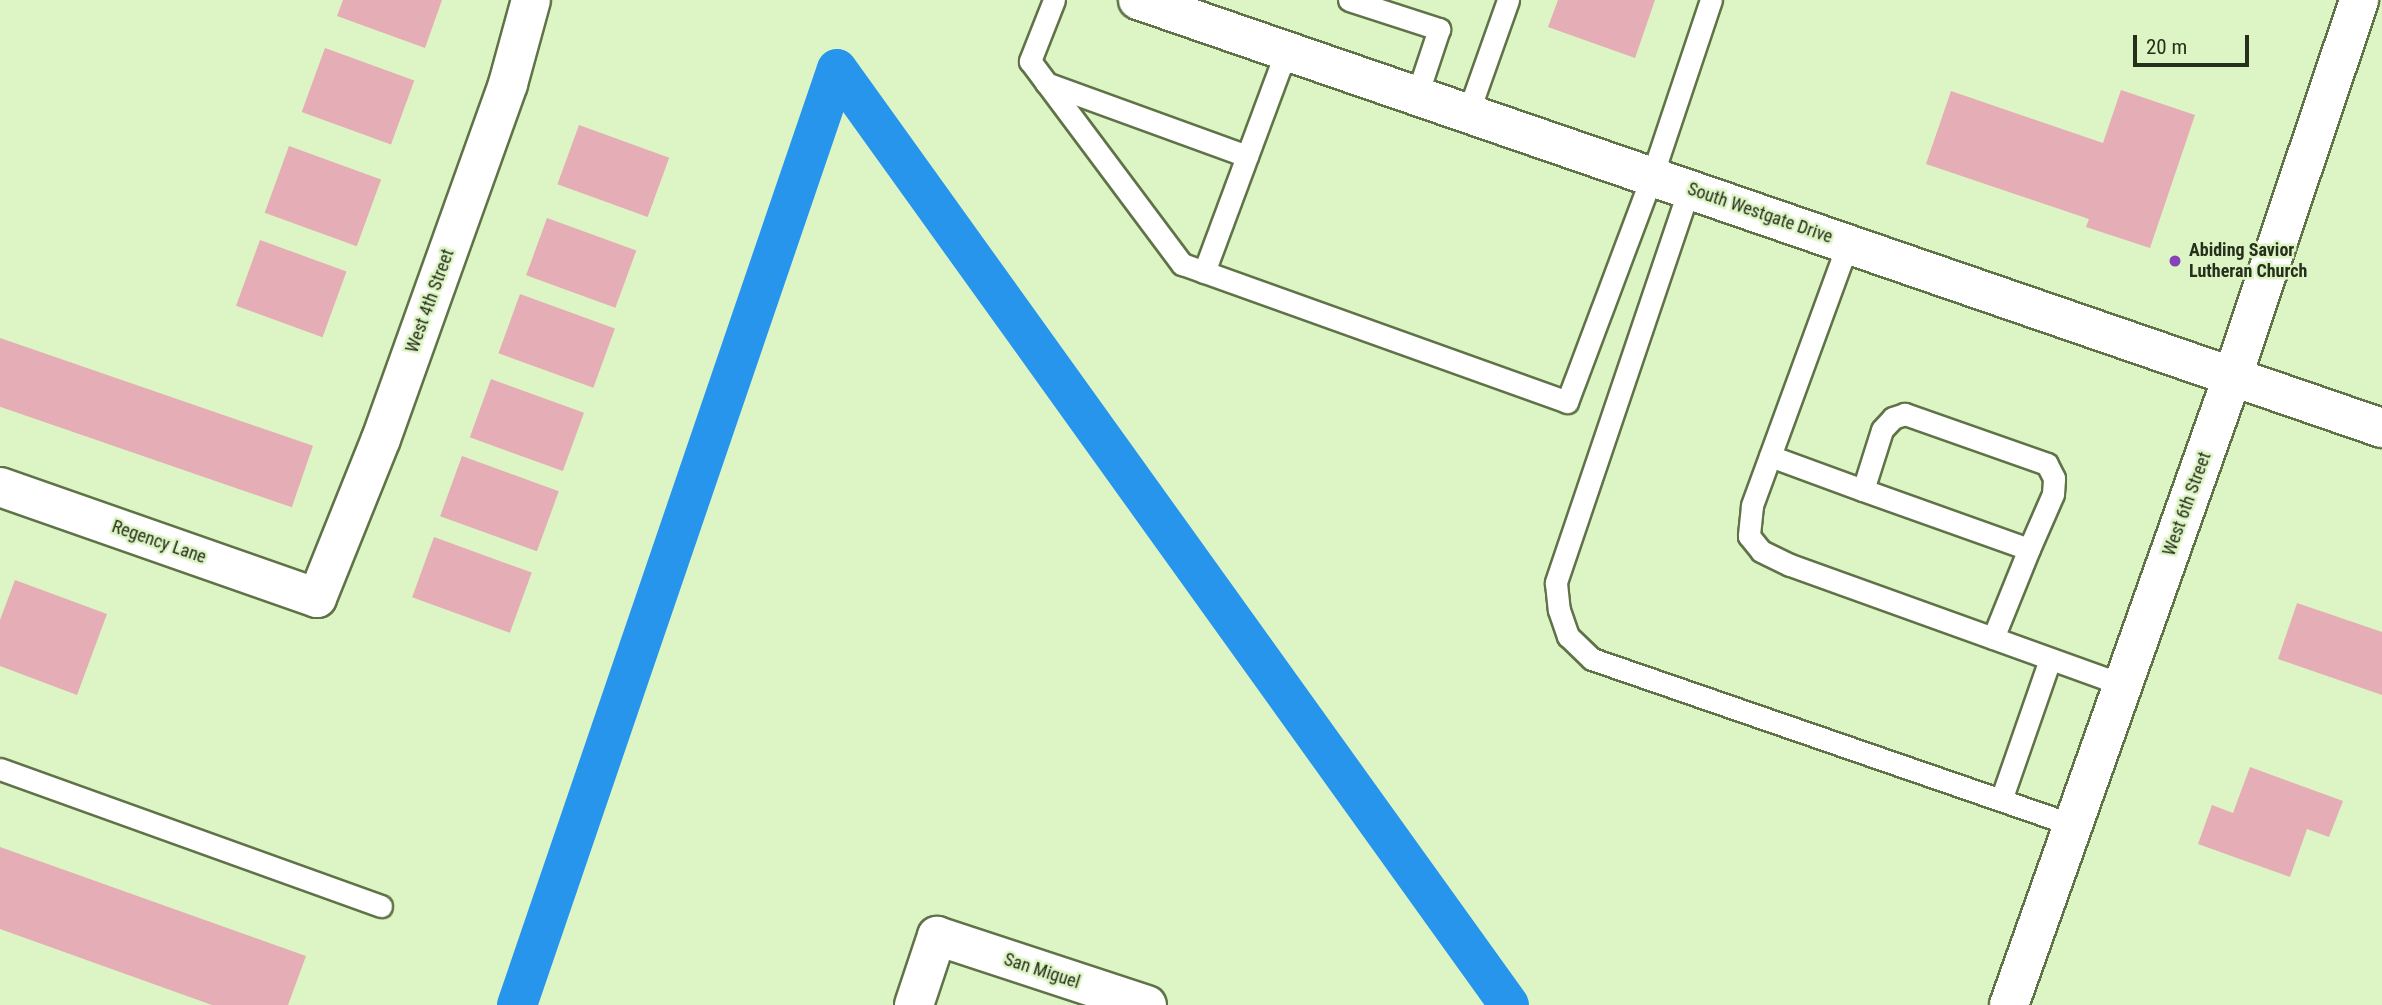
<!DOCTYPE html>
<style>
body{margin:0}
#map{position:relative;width:2382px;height:1005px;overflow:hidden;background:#ddf4c4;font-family:"Roboto Condensed",sans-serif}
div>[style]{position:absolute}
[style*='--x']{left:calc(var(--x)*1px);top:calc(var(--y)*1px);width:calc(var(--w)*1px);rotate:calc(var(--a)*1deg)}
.canal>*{height:40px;margin:-20px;padding:0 20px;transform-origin:20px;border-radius:20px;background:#2895ed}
.building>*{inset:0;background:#e5adb5;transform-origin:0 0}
.roads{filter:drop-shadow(2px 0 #607348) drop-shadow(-2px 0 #607348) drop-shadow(0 2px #607348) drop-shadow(0 -2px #607348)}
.lane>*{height:21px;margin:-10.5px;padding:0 10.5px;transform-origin:10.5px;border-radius:10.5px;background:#fff}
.street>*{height:38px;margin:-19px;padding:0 19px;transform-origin:19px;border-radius:19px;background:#fff}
.secondary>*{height:38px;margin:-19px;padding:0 19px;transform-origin:19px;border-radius:19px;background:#fff}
.dots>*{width:19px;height:19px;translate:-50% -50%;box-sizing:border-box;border:4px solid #ddf4c4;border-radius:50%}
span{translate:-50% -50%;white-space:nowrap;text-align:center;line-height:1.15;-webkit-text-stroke:5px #ddf4c4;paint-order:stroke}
.street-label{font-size:18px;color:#262f1c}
.poi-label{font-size:18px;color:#262f1c;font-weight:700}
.left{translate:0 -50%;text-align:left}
.scale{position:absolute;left:2133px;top:35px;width:116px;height:32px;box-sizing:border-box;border:4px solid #262f1c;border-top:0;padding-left:9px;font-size:21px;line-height:24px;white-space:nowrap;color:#262f1c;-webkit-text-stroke:5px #ddf4c4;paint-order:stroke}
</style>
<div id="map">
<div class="canal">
<div style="--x:517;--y:1005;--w:989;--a:-71.13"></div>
<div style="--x:837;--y:69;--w:1152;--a:54.32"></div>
</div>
<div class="building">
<div style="clip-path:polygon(343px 0,442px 0,425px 48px,337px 16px)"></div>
<div style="clip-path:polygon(1558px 0,1655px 0,1635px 58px,1548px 27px)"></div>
<div style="left:325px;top:48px;width:95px;height:68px;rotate:20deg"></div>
<div style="clip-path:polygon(2121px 90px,2195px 115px,2150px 248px,2086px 227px,2089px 219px,1926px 164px,1951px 91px,2103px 143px)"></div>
<div style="left:579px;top:125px;width:96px;height:63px;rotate:20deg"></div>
<div style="left:289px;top:146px;width:98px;height:71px;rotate:20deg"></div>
<div style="left:547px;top:218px;width:95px;height:61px;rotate:20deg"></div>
<div style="left:260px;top:240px;width:92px;height:70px;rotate:20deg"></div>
<div style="left:520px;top:294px;width:101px;height:63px;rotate:20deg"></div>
<div style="left:0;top:338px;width:331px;height:65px;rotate:19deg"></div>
<div style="left:491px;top:379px;width:99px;height:62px;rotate:20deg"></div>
<div style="left:462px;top:456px;width:103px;height:64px;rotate:20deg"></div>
<div style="left:434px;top:537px;width:104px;height:64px;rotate:20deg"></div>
<div style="clip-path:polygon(15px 580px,107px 614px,77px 695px,0 666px,0 620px)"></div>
<div style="clip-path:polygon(2297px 603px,2382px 632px,2382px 695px,2278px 659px)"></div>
<div style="clip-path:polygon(2250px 767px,2343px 801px,2329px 837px,2307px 829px,2290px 877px,2198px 844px,2212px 805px,2233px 813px)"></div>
<div style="clip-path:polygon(0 847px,306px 956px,288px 1005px,212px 1005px,0 929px)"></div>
</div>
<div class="roads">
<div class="lane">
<div style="--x:1054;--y:0;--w:66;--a:111.5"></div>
<div style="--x:1030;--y:61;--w:254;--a:53.2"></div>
<div style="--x:1182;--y:264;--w:409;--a:19.7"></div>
<div style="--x:1567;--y:402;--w:241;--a:-69.4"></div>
<div style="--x:1652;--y:176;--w:186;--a:-71.5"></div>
<div style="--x:1349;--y:0;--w:95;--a:17.9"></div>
<div style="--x:1439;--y:29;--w:70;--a:108.4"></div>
<div style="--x:1046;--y:83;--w:214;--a:20"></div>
<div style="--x:1468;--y:113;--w:120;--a:-70.5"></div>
<div style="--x:1689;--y:189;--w:416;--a:108.7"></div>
<div style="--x:1556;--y:583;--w:27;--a:84"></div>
<div style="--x:1559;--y:610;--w:28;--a:71"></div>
<div style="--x:1568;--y:636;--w:33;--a:44"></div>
<div style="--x:1592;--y:659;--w:509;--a:19.04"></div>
<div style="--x:1848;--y:243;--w:280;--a:110.1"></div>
<div style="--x:1752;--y:506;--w:30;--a:96"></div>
<div style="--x:1749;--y:536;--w:19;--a:51"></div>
<div style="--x:1761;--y:551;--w:32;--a:26"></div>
<div style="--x:1790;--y:565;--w:354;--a:19.8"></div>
<div style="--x:1204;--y:272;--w:236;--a:-69.6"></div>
<div style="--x:1770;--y:456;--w:99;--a:20.1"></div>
<div style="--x:1863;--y:490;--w:176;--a:19.6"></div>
<div style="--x:2029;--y:549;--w:60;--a:-66.4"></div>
<div style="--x:2053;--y:494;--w:16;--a:-86"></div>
<div style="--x:2054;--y:478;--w:16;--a:-117"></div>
<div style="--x:2047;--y:464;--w:151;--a:-160.6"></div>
<div style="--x:1905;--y:414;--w:13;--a:162"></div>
<div style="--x:1893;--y:418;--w:16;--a:133"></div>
<div style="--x:1882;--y:430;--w:63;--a:107.6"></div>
<div style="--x:1993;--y:638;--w:96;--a:-68"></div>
<div style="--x:0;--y:769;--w:405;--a:19.8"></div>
<div style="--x:2001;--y:800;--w:149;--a:-70.8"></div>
</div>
<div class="street">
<div style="--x:0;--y:487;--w:336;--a:19.3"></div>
<div style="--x:317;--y:598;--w:171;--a:-68.1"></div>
<div style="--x:381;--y:439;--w:377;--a:-70.3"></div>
<div style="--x:508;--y:84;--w:87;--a:-74.7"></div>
<div style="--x:914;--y:1005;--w:73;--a:-71.6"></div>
<div style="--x:937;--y:936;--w:221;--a:18.2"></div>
</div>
<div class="secondary">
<div style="--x:1138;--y:0;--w:1316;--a:18.99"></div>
<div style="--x:2009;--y:1005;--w:669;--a:-70.43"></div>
<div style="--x:2233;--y:375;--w:396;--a:-71.4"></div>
</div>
</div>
<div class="dots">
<div style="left:2175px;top:261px;background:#8642b6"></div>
</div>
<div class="street-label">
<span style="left:1760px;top:213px;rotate:19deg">South Westgate Drive</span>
<span style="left:430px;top:301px;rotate:-70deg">West 4th Street</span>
<span style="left:2187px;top:504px;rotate:-70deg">West 6th Street</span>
<span style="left:159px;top:542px;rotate:19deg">Regency Lane</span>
<span style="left:1042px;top:971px;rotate:18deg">San Miguel</span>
</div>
<div class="poi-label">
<span class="left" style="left:2189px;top:261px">Abiding Savior<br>Lutheran Church</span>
</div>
<div class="scale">20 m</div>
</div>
